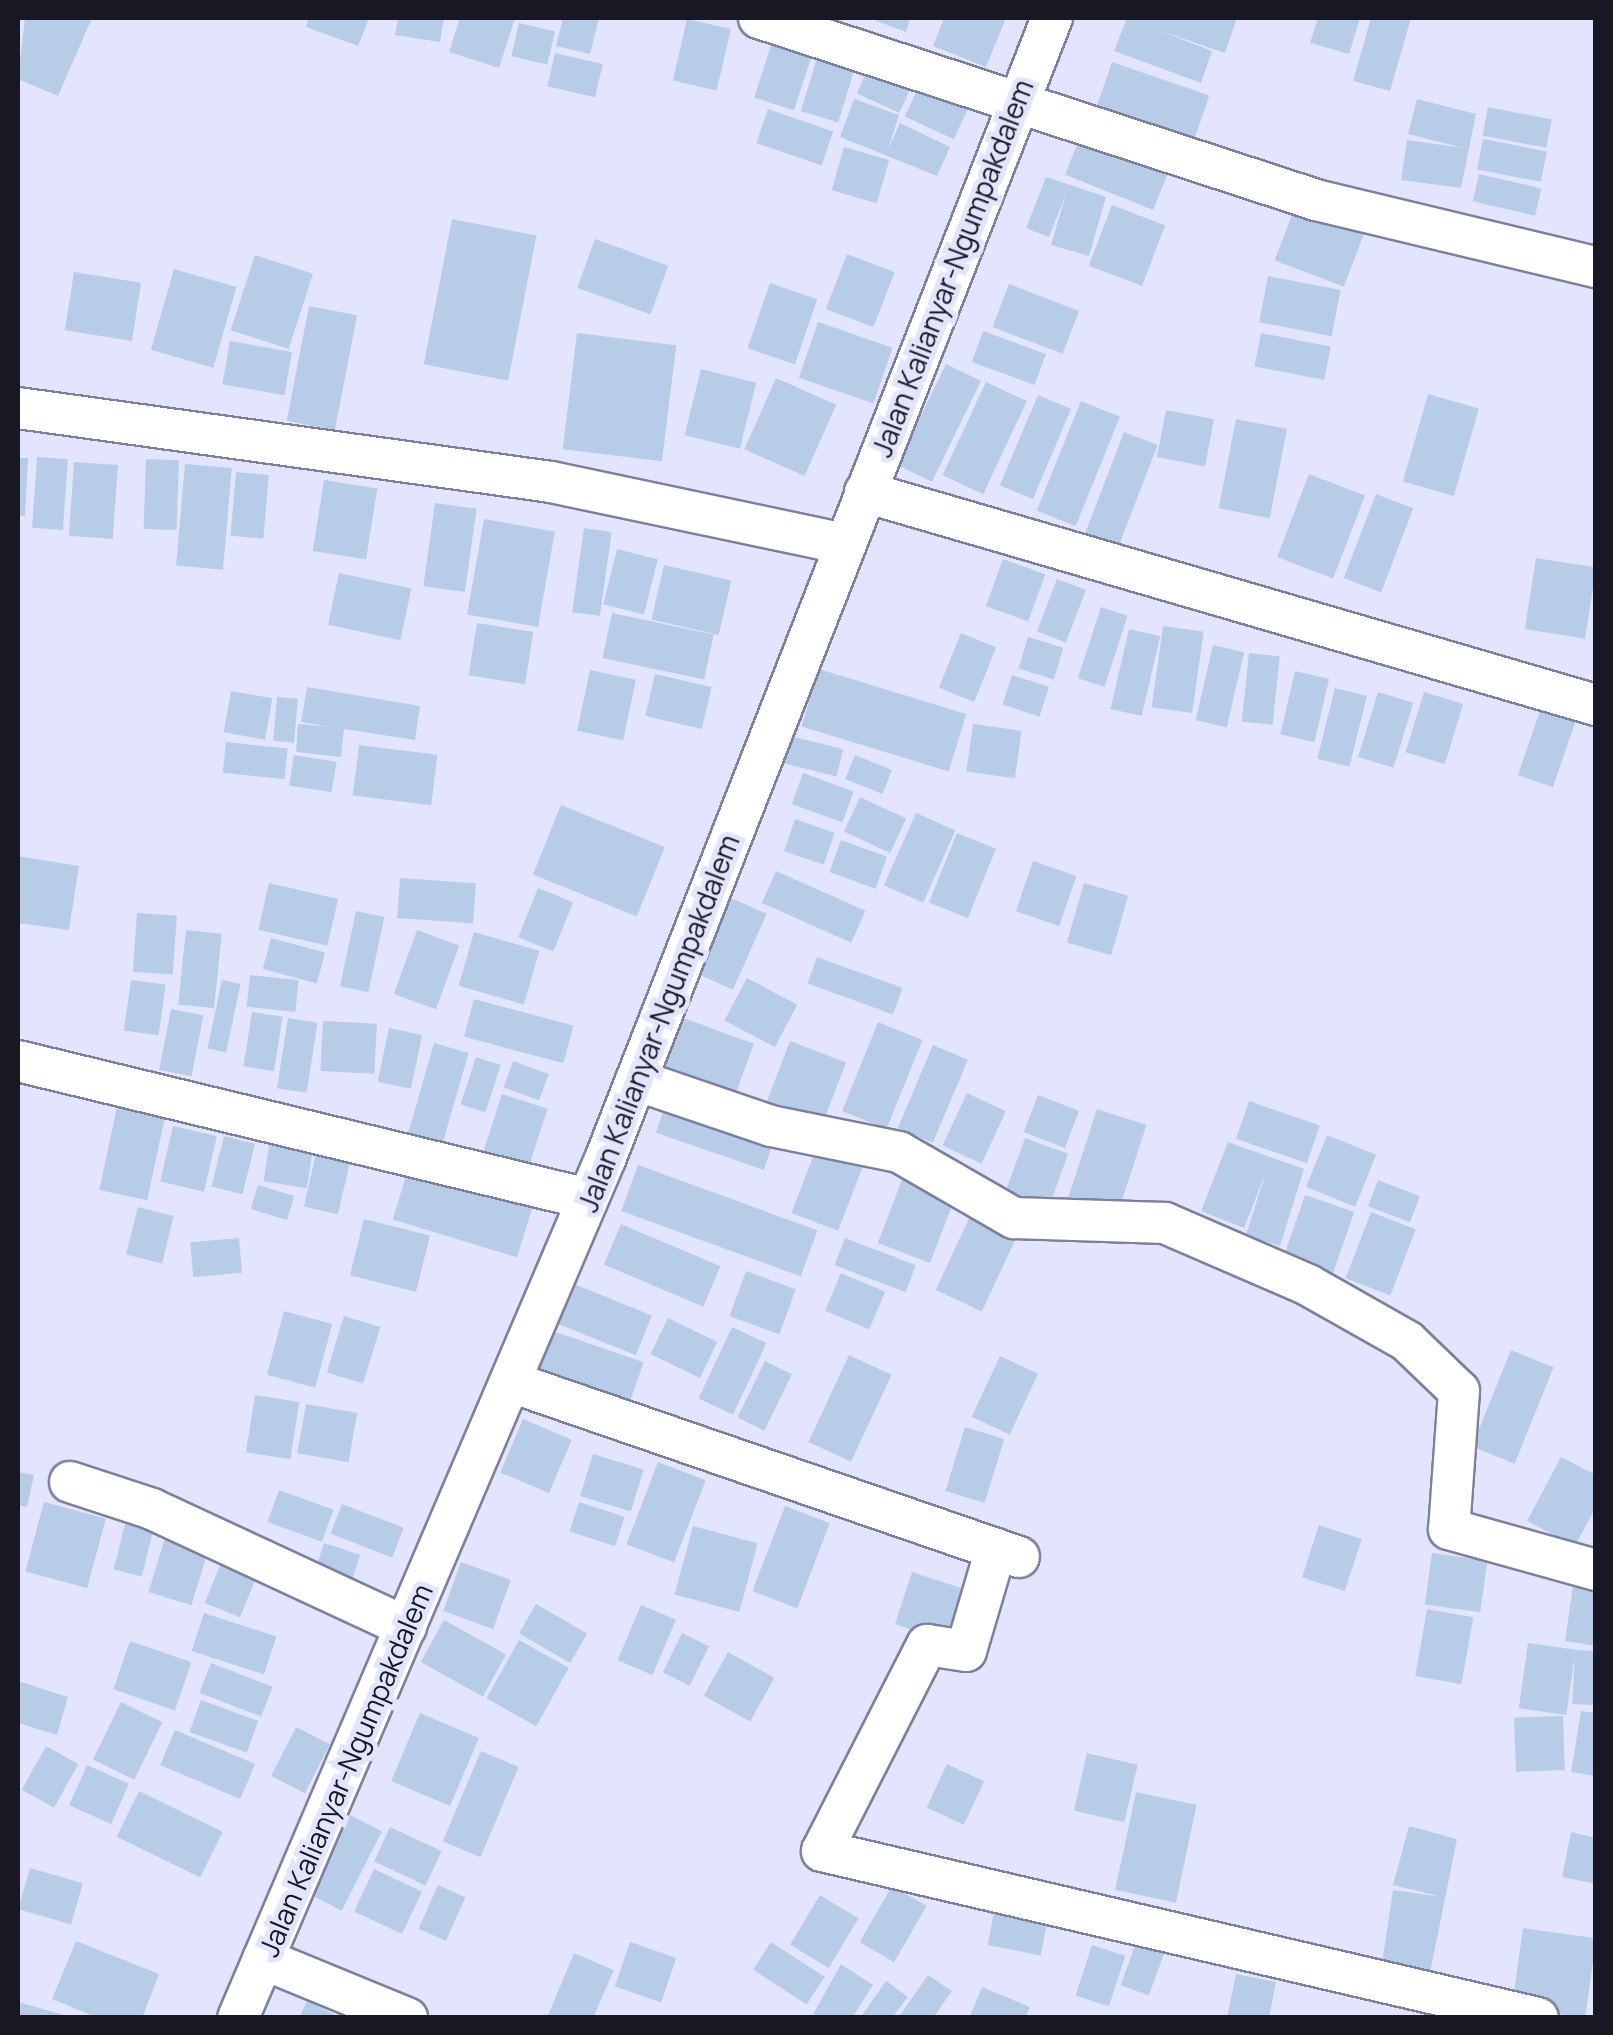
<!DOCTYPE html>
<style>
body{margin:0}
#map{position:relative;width:1613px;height:2035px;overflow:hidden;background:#e3e5ff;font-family:Manrope,sans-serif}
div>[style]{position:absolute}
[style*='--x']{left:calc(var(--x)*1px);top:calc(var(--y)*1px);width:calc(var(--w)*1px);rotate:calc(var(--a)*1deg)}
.building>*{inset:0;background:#b7cde7;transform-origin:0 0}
.roads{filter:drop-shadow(2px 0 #7d809c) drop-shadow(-2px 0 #7d809c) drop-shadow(0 2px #7d809c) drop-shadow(0 -2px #7d809c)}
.minor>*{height:40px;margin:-20px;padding:0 20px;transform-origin:20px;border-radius:20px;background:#fff}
span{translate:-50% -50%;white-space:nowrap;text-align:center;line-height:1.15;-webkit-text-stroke:10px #e3e5ff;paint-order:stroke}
.street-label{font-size:28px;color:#171823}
.frame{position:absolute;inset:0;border:20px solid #171823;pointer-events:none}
</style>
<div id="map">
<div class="building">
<div style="clip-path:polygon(25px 18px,92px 18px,58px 96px,18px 79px)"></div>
<div style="clip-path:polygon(309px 18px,369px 18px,358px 46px,306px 27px)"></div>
<div style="clip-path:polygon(398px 18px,444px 18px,440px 42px,395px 35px)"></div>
<div style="clip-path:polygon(460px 18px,515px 18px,499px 68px,449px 52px)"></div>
<div style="clip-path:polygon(563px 18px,599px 18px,590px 54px,556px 46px)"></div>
<div style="clip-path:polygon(869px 18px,910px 18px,906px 32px)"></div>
<div style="clip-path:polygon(944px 18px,1006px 18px,986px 67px,933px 46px)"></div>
<div style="clip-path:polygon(1237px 18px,1225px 53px,1158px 30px,1212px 51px,1201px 83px,1114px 51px,1127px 18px)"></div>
<div style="clip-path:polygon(1318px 18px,1360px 18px,1349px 54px,1310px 43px)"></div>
<div style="clip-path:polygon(1371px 18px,1411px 18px,1390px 91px,1353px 81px)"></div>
<div style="left:687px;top:19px;width:45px;height:63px;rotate:13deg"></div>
<div style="left:519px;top:23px;width:37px;height:34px;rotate:13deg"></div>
<div style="left:776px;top:30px;width:42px;height:71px;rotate:18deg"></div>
<div style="left:821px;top:45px;width:39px;height:69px;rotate:17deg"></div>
<div style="left:555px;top:53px;width:49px;height:34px;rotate:13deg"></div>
<div style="left:874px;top:56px;width:47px;height:41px;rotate:25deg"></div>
<div style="left:1112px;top:62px;width:103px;height:48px;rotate:19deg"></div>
<div style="left:925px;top:73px;width:54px;height:48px;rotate:25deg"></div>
<div style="clip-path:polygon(854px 99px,899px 115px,888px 149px,900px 123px,950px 147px,937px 176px,840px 137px)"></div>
<div style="clip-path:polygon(1417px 99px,1476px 114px,1461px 188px,1401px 180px,1407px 140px,1463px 148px,1408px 134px)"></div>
<div style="left:1488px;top:107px;width:65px;height:29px;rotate:11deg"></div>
<div style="left:768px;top:109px;width:69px;height:36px;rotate:19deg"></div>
<div style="left:1083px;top:130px;width:95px;height:48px;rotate:22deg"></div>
<div style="left:1483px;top:139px;width:65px;height:31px;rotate:11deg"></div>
<div style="left:844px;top:147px;width:47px;height:45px;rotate:16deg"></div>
<div style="left:1479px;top:174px;width:64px;height:28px;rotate:13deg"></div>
<div style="clip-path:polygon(1046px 177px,1106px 197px,1089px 256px,1051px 245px,1066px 194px,1049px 237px,1026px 228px)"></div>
<div style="left:1112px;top:205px;width:57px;height:65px;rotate:21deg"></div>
<div style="left:1295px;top:207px;width:74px;height:57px;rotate:21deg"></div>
<div style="left:452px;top:219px;width:86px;height:148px;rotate:11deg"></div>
<div style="left:595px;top:239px;width:78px;height:52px;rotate:20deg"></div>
<div style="left:847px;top:254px;width:51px;height:59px;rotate:21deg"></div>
<div style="left:255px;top:255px;width:61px;height:79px;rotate:18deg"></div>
<div style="left:174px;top:269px;width:65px;height:84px;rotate:16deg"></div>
<div style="left:74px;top:272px;width:68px;height:59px;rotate:9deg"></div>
<div style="left:1268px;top:276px;width:74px;height:47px;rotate:11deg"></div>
<div style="left:770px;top:283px;width:50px;height:69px;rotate:19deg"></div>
<div style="left:1009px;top:284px;width:75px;height:46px;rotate:21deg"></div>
<div style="left:309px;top:306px;width:49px;height:117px;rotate:11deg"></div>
<div style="left:818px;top:322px;width:79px;height:59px;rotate:19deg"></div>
<div style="left:983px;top:331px;width:67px;height:33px;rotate:20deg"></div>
<div style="left:577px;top:333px;width:100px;height:117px;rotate:7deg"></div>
<div style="left:1261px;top:333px;width:71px;height:34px;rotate:11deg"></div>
<div style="left:230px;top:341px;width:63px;height:44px;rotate:10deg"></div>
<div style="left:946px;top:364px;width:39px;height:112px;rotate:26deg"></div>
<div style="left:701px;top:369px;width:57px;height:68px;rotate:14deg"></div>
<div style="left:776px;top:378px;width:66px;height:78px;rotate:24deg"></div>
<div style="left:986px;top:382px;width:45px;height:103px;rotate:25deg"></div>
<div style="left:1428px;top:394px;width:53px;height:91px;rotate:16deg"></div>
<div style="left:1038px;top:395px;width:36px;height:98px;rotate:23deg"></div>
<div style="left:1081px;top:401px;width:42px;height:118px;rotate:22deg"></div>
<div style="left:1166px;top:410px;width:49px;height:48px;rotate:11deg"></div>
<div style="left:1236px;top:419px;width:52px;height:91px;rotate:11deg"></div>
<div style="left:1124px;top:432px;width:36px;height:108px;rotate:21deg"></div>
<div style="left:37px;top:457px;width:31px;height:71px;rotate:4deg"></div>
<div style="clip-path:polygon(18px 458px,28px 458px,25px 516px,18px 515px)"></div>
<div style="left:146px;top:459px;width:33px;height:70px;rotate:2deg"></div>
<div style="left:74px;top:462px;width:44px;height:74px;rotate:4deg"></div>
<div style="left:185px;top:464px;width:47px;height:102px;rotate:5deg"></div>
<div style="left:236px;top:472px;width:33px;height:64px;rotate:5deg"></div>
<div style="left:1309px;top:474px;width:60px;height:89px;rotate:21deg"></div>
<div style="left:324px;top:480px;width:54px;height:72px;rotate:9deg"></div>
<div style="left:1376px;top:494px;width:40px;height:90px;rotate:21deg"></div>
<div style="left:435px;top:503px;width:42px;height:84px;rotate:8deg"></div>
<div style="left:484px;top:519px;width:72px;height:97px;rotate:10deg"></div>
<div style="left:584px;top:528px;width:28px;height:85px;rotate:8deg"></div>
<div style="left:617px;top:549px;width:42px;height:57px;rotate:14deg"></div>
<div style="left:1536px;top:558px;width:61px;height:72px;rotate:9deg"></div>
<div style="left:1003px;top:559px;width:45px;height:50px;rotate:20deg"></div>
<div style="left:664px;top:565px;width:69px;height:56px;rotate:13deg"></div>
<div style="left:339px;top:573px;width:74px;height:53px;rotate:12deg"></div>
<div style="left:1057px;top:579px;width:31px;height:56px;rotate:21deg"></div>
<div style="left:1101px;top:607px;width:28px;height:75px;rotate:18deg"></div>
<div style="left:612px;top:613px;width:104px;height:46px;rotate:12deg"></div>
<div style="left:477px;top:623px;width:57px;height:53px;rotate:9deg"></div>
<div style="left:1163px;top:626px;width:41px;height:82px;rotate:8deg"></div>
<div style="left:1129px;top:629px;width:32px;height:82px;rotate:13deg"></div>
<div style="left:961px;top:633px;width:38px;height:59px;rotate:22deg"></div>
<div style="left:1028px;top:637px;width:37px;height:33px;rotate:17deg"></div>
<div style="left:1213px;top:645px;width:32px;height:77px;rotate:13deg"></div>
<div style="left:1249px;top:653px;width:31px;height:69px;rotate:6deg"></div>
<div style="left:819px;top:669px;width:154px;height:60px;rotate:17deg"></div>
<div style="left:590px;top:670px;width:47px;height:62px;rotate:12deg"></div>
<div style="left:1295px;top:671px;width:35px;height:65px;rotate:13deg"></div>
<div style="left:655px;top:674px;width:58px;height:43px;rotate:13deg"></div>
<div style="left:1012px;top:675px;width:39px;height:31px;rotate:18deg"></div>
<div style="clip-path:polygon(307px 687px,420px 706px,415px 740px,344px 729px,341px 757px,296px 752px,298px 724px,329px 727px,301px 722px)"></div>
<div style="left:1335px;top:688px;width:33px;height:73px;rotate:14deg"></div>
<div style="left:231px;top:691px;width:42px;height:42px;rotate:10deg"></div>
<div style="left:1378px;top:692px;width:37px;height:68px;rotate:17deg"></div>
<div style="left:1424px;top:692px;width:41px;height:63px;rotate:17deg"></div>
<div style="left:277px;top:697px;width:21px;height:44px;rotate:5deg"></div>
<div style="left:1541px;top:708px;width:37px;height:71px;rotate:19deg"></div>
<div style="left:973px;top:724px;width:49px;height:48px;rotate:8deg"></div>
<div style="left:790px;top:736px;width:55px;height:28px;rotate:14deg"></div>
<div style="left:226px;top:742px;width:62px;height:31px;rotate:6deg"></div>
<div style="left:359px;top:745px;width:79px;height:51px;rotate:7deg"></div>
<div style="left:294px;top:755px;width:43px;height:31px;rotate:9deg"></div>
<div style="left:855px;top:755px;width:40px;height:26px;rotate:22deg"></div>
<div style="left:803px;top:773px;width:54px;height:33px;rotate:20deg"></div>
<div style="left:860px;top:797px;width:51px;height:38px;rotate:25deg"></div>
<div style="left:561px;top:805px;width:112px;height:75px;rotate:22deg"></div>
<div style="left:916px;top:813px;width:43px;height:79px;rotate:24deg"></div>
<div style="left:795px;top:819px;width:42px;height:34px;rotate:19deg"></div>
<div style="left:957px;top:833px;width:42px;height:75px;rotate:22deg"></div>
<div style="left:841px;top:840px;width:49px;height:34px;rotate:20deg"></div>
<div style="clip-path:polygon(18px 856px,79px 866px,69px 930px,18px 923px)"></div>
<div style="left:1033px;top:861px;width:46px;height:53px;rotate:19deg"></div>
<div style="left:776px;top:871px;width:98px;height:35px;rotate:24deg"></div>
<div style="left:400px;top:878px;width:76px;height:40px;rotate:4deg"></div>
<div style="left:269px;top:883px;width:71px;height:48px;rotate:13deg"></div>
<div style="left:1084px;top:883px;width:46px;height:62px;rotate:16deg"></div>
<div style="left:538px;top:888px;width:38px;height:53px;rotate:22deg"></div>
<div style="left:731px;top:898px;width:39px;height:83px;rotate:24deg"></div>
<div style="left:356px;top:911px;width:29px;height:77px;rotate:12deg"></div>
<div style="left:137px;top:913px;width:40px;height:59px;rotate:4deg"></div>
<div style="left:186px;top:930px;width:36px;height:75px;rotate:6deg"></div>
<div style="left:417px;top:930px;width:45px;height:68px;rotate:20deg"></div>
<div style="left:474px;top:932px;width:68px;height:56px;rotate:16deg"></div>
<div style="left:271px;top:938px;width:56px;height:32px;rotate:15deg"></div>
<div style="left:817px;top:957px;width:91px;height:28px;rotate:20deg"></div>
<div style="left:250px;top:975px;width:49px;height:32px;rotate:6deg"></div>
<div style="left:747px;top:978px;width:57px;height:48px;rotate:28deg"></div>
<div style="left:131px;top:980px;width:35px;height:51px;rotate:8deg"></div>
<div style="left:222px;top:980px;width:19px;height:70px;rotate:12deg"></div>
<div style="left:474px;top:999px;width:103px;height:39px;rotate:15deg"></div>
<div style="left:171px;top:1009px;width:33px;height:62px;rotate:11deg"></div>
<div style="left:252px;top:1012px;width:31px;height:55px;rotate:9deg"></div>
<div style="left:675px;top:1015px;width:84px;height:63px;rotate:20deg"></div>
<div style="left:288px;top:1018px;width:30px;height:71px;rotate:9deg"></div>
<div style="left:323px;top:1021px;width:54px;height:50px;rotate:3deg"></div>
<div style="left:878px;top:1022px;width:48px;height:96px;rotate:22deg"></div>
<div style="left:389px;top:1028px;width:34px;height:55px;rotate:12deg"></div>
<div style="left:790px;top:1041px;width:60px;height:72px;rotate:21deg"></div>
<div style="left:434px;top:1043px;width:36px;height:100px;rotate:16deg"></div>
<div style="left:933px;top:1045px;width:38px;height:90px;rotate:23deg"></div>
<div style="left:476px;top:1057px;width:26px;height:50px;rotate:18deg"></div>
<div style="left:513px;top:1061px;width:38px;height:28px;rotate:20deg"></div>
<div style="left:967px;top:1093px;width:43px;height:58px;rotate:25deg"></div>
<div style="left:502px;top:1094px;width:48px;height:67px;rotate:18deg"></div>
<div style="left:669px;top:1095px;width:114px;height:40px;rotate:19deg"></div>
<div style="left:1038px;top:1095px;width:44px;height:40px;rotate:21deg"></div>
<div style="left:1249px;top:1101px;width:75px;height:40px;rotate:19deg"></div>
<div style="left:118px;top:1102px;width:49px;height:90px;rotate:12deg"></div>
<div style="left:1097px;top:1109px;width:52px;height:93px;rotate:18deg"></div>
<div style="left:173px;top:1126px;width:45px;height:57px;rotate:13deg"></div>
<div style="left:272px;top:1127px;width:44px;height:55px;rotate:9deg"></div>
<div style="left:1327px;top:1135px;width:53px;height:56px;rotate:22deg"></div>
<div style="left:224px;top:1136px;width:32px;height:52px;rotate:14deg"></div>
<div style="left:1025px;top:1138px;width:46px;height:59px;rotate:20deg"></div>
<div style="left:819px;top:1141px;width:50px;height:77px;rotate:21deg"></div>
<div style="clip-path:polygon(1228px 1142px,1304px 1169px,1280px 1246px,1246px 1235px,1266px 1172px,1244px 1228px,1201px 1211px)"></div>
<div style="left:318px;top:1145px;width:35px;height:63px;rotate:13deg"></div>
<div style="left:410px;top:1163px;width:130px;height:59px;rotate:17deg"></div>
<div style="left:638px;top:1165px;width:191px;height:49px;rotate:20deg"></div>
<div style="left:905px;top:1172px;width:56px;height:76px;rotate:21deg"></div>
<div style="left:1378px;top:1180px;width:45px;height:28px;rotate:21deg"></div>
<div style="left:258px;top:1185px;width:38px;height:25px;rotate:17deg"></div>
<div style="left:1305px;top:1195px;width:52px;height:67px;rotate:19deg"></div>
<div style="left:138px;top:1207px;width:37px;height:49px;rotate:14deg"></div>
<div style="left:972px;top:1212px;width:51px;height:86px;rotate:25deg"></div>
<div style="left:1371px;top:1212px;width:48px;height:71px;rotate:21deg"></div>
<div style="left:364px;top:1219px;width:68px;height:58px;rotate:14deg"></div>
<div style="left:621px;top:1224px;width:108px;height:44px;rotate:23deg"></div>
<div style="left:239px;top:1238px;width:35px;height:49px;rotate:85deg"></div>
<div style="left:845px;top:1238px;width:76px;height:29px;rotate:21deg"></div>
<div style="left:746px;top:1271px;width:53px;height:48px;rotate:20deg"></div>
<div style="left:841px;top:1273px;width:48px;height:41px;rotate:23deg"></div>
<div style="left:574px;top:1284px;width:84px;height:43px;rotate:22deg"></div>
<div style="left:284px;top:1311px;width:50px;height:66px;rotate:15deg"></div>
<div style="left:344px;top:1316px;width:38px;height:59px;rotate:17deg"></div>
<div style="left:668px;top:1318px;width:55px;height:40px;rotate:26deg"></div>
<div style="left:732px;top:1327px;width:38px;height:79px;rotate:25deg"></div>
<div style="left:550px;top:1330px;width:99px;height:44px;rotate:19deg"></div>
<div style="left:1511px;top:1350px;width:46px;height:104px;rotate:22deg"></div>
<div style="left:849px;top:1355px;width:47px;height:96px;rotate:25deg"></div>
<div style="left:1000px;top:1356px;width:42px;height:67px;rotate:25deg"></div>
<div style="left:765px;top:1361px;width:30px;height:63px;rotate:26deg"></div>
<div style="left:255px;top:1395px;width:45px;height:58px;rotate:9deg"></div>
<div style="left:306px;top:1404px;width:52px;height:50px;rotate:10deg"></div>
<div style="left:523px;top:1419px;width:53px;height:58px;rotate:23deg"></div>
<div style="left:965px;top:1427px;width:41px;height:67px;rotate:17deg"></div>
<div style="left:593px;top:1454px;width:53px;height:44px;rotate:17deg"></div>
<div style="clip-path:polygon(1561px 1457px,1596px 1475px,1596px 1507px,1575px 1546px,1527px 1521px)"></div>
<div style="left:658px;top:1462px;width:51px;height:88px;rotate:21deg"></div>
<div style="clip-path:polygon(18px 1472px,34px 1475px,27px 1507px,18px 1505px)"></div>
<div style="left:279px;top:1490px;width:58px;height:34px;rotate:20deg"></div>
<div style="left:44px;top:1502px;width:64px;height:72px;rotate:15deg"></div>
<div style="left:579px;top:1502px;width:48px;height:31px;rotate:18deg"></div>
<div style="left:342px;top:1504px;width:66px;height:32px;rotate:21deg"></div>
<div style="left:785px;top:1506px;width:48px;height:91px;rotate:21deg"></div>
<div style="left:126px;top:1520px;width:29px;height:51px;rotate:14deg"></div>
<div style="left:1319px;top:1525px;width:45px;height:55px;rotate:18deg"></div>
<div style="left:693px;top:1526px;width:67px;height:71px;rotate:15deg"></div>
<div style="left:168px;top:1528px;width:45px;height:67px;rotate:17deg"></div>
<div style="left:324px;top:1543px;width:38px;height:34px;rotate:18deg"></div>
<div style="left:225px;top:1553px;width:38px;height:54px;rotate:22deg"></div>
<div style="left:1432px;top:1553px;width:56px;height:52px;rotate:8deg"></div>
<div style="left:461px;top:1562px;width:53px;height:52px;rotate:20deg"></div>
<div style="left:912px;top:1572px;width:69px;height:55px;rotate:18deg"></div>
<div style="clip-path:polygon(1575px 1572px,1596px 1575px,1596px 1646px,1565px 1641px)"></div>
<div style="left:536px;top:1604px;width:59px;height:34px;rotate:30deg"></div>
<div style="left:641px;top:1605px;width:38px;height:60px;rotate:23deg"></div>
<div style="left:1427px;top:1609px;width:47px;height:68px;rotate:10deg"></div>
<div style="left:204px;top:1613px;width:76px;height:40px;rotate:18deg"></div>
<div style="left:444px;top:1620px;width:71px;height:48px;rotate:29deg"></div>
<div style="left:682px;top:1633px;width:30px;height:44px;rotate:26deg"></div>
<div style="left:519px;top:1640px;width:57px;height:67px;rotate:29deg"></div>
<div style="left:130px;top:1641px;width:65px;height:51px;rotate:19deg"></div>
<div style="left:1528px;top:1643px;width:48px;height:66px;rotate:8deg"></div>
<div style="left:1575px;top:1650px;width:21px;height:54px;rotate:3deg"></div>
<div style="left:728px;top:1652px;width:53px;height:50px;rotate:29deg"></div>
<div style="left:211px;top:1663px;width:66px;height:32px;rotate:21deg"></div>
<div style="clip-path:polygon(18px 1681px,68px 1697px,57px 1735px,18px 1723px)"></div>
<div style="left:201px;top:1700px;width:61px;height:34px;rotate:20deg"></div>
<div style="left:121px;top:1702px;width:46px;height:64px;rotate:26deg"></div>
<div style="clip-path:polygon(1581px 1711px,1596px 1713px,1596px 1776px,1571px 1772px)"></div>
<div style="left:420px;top:1713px;width:64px;height:74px;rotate:23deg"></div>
<div style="left:1563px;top:1716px;width:54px;height:49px;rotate:88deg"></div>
<div style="left:296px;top:1727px;width:38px;height:55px;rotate:27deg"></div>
<div style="left:175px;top:1730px;width:87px;height:38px;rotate:23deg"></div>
<div style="left:46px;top:1746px;width:37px;height:50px;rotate:29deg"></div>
<div style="left:481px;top:1751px;width:41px;height:98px;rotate:23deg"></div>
<div style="left:1087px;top:1753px;width:52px;height:59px;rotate:13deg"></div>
<div style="left:947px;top:1764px;width:41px;height:48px;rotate:25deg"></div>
<div style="left:87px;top:1765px;width:46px;height:44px;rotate:24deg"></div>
<div style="left:139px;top:1791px;width:93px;height:51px;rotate:26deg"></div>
<div style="left:1136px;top:1792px;width:62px;height:100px;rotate:12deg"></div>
<div style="left:350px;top:1815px;width:36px;height:89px;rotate:27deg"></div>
<div style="clip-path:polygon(1409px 1826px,1457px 1839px,1428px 1983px,1380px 1976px,1393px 1890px,1442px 1897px,1393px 1885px)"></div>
<div style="left:390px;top:1827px;width:57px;height:38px;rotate:25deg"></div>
<div style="clip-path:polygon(1571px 1832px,1596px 1838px,1596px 1884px,1562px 1877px)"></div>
<div style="left:30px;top:1868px;width:55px;height:43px;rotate:16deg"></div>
<div style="left:374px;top:1869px;width:53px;height:47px;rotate:25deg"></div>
<div style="left:438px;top:1885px;width:30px;height:48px;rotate:24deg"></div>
<div style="left:892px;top:1886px;width:40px;height:65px;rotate:30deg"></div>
<div style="left:820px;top:1895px;width:45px;height:58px;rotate:31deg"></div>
<div style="left:997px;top:1897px;width:54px;height:49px;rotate:11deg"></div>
<div style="left:1523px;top:1928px;width:74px;height:80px;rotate:8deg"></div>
<div style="clip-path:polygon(76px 1941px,159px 1974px,142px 2018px,98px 2018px,52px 1999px)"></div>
<div style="left:630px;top:1942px;width:49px;height:47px;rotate:19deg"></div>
<div style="left:771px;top:1942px;width:64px;height:33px;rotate:33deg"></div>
<div style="left:1136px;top:1943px;width:30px;height:45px;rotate:20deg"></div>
<div style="left:1092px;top:1945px;width:35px;height:53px;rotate:18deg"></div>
<div style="clip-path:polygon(574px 1953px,614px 1970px,593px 2018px,547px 2018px)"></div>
<div style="clip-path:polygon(841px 1964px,873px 1985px,852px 2018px,811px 2018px)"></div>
<div style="clip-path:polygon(1236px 1974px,1276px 1982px,1269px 2018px,1227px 2018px)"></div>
<div style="clip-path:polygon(928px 1975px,952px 1991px,933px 2018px,898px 2018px)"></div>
<div style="clip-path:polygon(886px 1981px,908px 1997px,892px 2018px,860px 2018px)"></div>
<div style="clip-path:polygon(982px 1987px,1030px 2007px,1025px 2018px,969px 2018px)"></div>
<div style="clip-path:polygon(307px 2001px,341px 2018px,299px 2018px)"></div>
<div style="clip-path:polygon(18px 2002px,68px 2016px,68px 2018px,18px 2018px)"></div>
</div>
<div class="roads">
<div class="minor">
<div style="--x:759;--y:18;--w:586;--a:18.09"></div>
<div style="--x:1316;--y:200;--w:288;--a:13.5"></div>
<div style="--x:18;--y:408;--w:538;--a:7.9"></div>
<div style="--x:551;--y:482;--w:300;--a:11.9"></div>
<div style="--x:865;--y:492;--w:761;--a:16.25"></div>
<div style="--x:18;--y:1061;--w:586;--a:13.61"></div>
<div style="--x:636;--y:1080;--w:143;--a:18.8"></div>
<div style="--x:771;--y:1126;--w:131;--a:11.5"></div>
<div style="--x:899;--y:1152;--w:133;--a:29.9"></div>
<div style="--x:1014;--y:1218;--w:151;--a:1.9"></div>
<div style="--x:1165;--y:1223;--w:156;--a:23.4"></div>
<div style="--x:1308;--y:1285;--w:114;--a:29.5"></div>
<div style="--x:1407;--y:1341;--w:72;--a:43.9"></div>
<div style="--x:1459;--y:1391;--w:138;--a:94.1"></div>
<div style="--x:1449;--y:1529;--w:153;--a:15.6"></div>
<div style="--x:514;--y:1383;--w:534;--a:19.01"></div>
<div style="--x:70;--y:1482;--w:86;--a:18.2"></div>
<div style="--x:152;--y:1509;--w:280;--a:24.9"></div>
<div style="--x:996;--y:1549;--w:106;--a:106.4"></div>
<div style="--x:966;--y:1651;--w:39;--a:-171"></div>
<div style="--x:927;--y:1645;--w:231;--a:117"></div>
<div style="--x:822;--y:1851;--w:735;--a:13.13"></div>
<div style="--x:263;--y:1959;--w:156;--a:22.3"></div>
<div style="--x:238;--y:2018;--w:936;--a:-66.86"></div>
<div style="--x:606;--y:1157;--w:1223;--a:-68.62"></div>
</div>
</div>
<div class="street-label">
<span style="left:952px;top:268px;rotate:-69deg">Jalan Kalianyar-Ngumpakdalem</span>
<span style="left:658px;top:1023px;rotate:-69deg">Jalan Kalianyar-Ngumpakdalem</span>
<span style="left:345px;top:1770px;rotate:-67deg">Jalan Kalianyar-Ngumpakdalem</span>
</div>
<div class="frame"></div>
</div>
